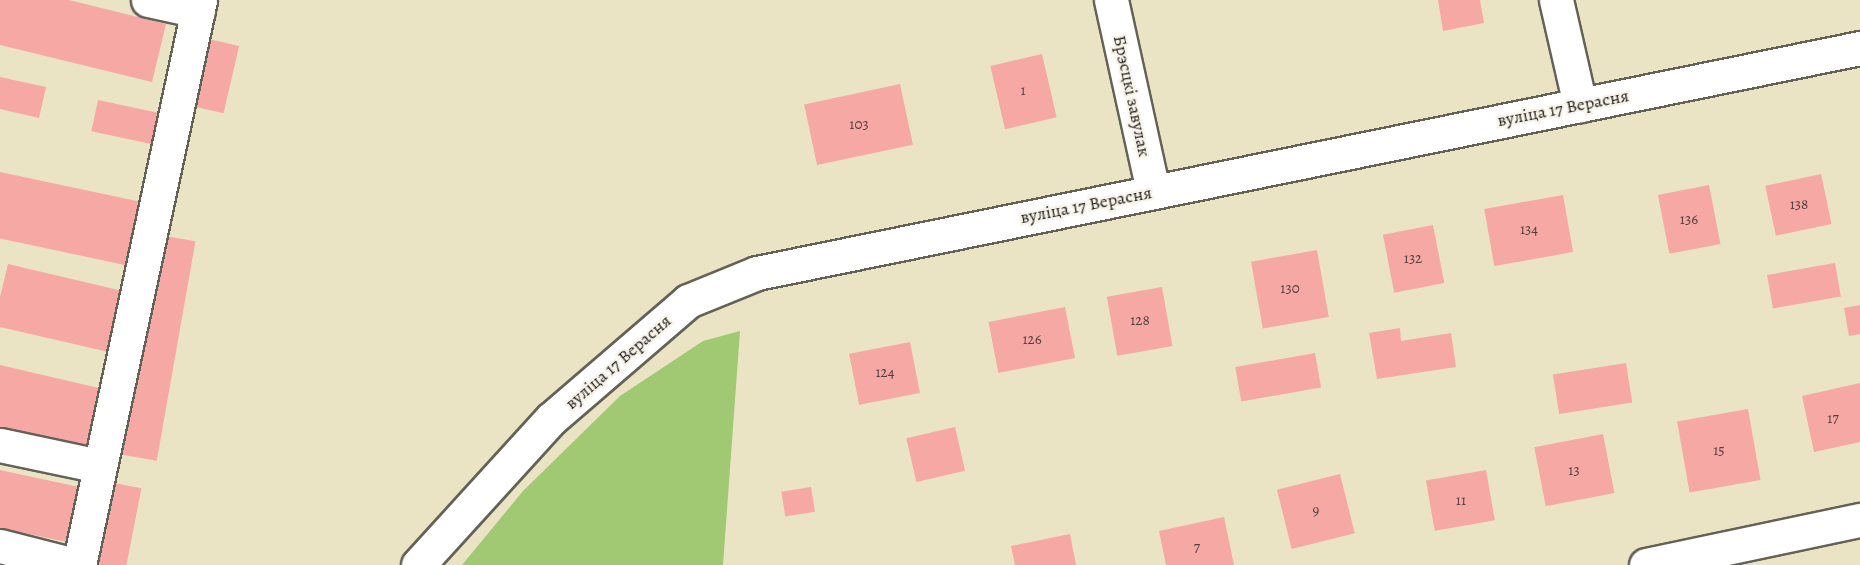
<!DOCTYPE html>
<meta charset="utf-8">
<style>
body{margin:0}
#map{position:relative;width:1860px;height:565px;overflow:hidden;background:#ebe4c4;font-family:Alegreya,serif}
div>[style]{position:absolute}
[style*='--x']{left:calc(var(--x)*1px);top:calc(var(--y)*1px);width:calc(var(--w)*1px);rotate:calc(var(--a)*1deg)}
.green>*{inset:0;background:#a1c873}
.building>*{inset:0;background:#f6a8a4;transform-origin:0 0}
.roads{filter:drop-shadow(2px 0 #646257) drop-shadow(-2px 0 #646257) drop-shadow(0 2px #646257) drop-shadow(0 -2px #646257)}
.minor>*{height:33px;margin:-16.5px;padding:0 16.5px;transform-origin:16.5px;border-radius:16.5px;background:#fff}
span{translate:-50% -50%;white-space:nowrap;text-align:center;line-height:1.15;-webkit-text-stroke:4.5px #f7f3e8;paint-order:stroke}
.number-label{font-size:15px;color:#523f3e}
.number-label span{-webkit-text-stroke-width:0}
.street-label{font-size:18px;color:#1c1c1c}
</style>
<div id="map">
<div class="green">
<div style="clip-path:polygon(740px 331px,723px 565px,462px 565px,523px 491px,620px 396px,703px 341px)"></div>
</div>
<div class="building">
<div style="clip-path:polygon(0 0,69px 0,166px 24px,152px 82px,0 45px)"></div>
<div style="clip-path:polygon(1438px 0,1480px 0,1484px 23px,1443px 31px)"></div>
<div style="left:204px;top:38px;width:36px;height:69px;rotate:13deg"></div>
<div style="left:1042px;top:54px;width:65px;height:53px;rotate:77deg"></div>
<div style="clip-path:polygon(0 77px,46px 87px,39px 118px,0 109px)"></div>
<div style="left:900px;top:84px;width:62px;height:98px;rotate:78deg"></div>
<div style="left:98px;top:100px;width:66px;height:32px;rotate:12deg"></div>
<div style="left:0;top:172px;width:147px;height:65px;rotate:12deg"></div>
<div style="left:1821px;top:174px;width:51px;height:57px;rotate:78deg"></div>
<div style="left:1709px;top:185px;width:60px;height:52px;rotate:79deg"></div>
<div style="left:1563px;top:195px;width:58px;height:80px;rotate:80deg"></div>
<div style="left:1433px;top:225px;width:59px;height:51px;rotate:79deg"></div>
<div style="left:160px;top:235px;width:36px;height:223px;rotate:10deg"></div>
<div style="left:1317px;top:250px;width:68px;height:67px;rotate:80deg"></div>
<div style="left:1835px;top:263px;width:34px;height:69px;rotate:80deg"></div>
<div style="clip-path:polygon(8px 264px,127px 292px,113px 353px,0 327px,0 297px)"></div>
<div style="left:1162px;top:287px;width:60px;height:56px;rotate:80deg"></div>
<div style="clip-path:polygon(1860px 305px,1860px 334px,1849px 336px,1844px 308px)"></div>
<div style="left:1065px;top:307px;width:52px;height:78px;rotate:79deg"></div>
<div style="clip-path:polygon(1400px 328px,1401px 341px,1451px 333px,1456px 367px,1377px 379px,1369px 333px)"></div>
<div style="left:910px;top:342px;width:52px;height:62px;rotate:79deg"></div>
<div style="left:1315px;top:353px;width:35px;height:81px;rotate:80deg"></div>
<div style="left:1626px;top:363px;width:40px;height:74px;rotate:81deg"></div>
<div style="clip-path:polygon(0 365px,103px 389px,90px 449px,0 429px)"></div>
<div style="clip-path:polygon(1860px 383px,1860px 442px,1814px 452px,1802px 396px)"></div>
<div style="left:1748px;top:409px;width:72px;height:72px;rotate:80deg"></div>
<div style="left:955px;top:427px;width:45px;height:50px;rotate:77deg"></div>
<div style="left:1603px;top:434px;width:60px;height:70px;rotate:79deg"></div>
<div style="clip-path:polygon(0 470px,79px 487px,67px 542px,0 528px)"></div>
<div style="left:1486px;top:470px;width:51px;height:61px;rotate:80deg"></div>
<div style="left:1340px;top:474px;width:61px;height:65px;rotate:76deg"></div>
<div style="left:109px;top:482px;width:33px;height:85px;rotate:11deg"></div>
<div style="left:811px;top:487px;width:25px;height:30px;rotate:81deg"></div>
<div style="clip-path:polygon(1224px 517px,1234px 565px,1166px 565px,1159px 531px)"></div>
<div style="clip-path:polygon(1070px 534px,1076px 565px,1015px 565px,1011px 546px)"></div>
</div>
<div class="roads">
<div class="minor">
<div style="--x:148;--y:0;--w:51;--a:12.4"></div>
<div style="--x:1111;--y:0;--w:196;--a:77.6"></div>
<div style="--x:1556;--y:0;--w:108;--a:77.1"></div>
<div style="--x:0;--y:445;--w:102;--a:11.9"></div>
<div style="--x:0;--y:546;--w:77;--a:14.2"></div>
<div style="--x:79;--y:565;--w:578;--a:-77.91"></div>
<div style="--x:418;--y:565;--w:197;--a:-47.7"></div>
<div style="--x:551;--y:419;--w:181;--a:-40.7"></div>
<div style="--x:688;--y:301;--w:74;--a:-22.1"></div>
<div style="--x:757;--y:273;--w:1126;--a:-11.53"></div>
<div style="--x:1646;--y:565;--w:219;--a:-11.9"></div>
</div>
</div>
<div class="number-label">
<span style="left:1023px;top:91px">1</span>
<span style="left:859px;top:125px">103</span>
<span style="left:1799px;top:205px">138</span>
<span style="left:1689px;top:220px">136</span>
<span style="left:1529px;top:230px">134</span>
<span style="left:1413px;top:259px">132</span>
<span style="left:1290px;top:289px">130</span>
<span style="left:1140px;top:321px">128</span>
<span style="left:1032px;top:340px">126</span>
<span style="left:885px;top:373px">124</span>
<span style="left:1833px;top:419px">17</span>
<span style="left:1719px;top:451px">15</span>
<span style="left:1574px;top:471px">13</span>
<span style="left:1461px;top:501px">11</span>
<span style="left:1316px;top:511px">9</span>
<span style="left:1197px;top:548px">7</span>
</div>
<div class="street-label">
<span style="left:1132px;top:96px;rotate:78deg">Брэсцкі завулак</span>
<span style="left:1563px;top:108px;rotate:-11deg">вуліца 17 Верасня</span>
<span style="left:1086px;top:205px;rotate:-11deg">вуліца 17 Верасня</span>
<span style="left:618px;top:362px;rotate:-41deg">вуліца 17 Верасня</span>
</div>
</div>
